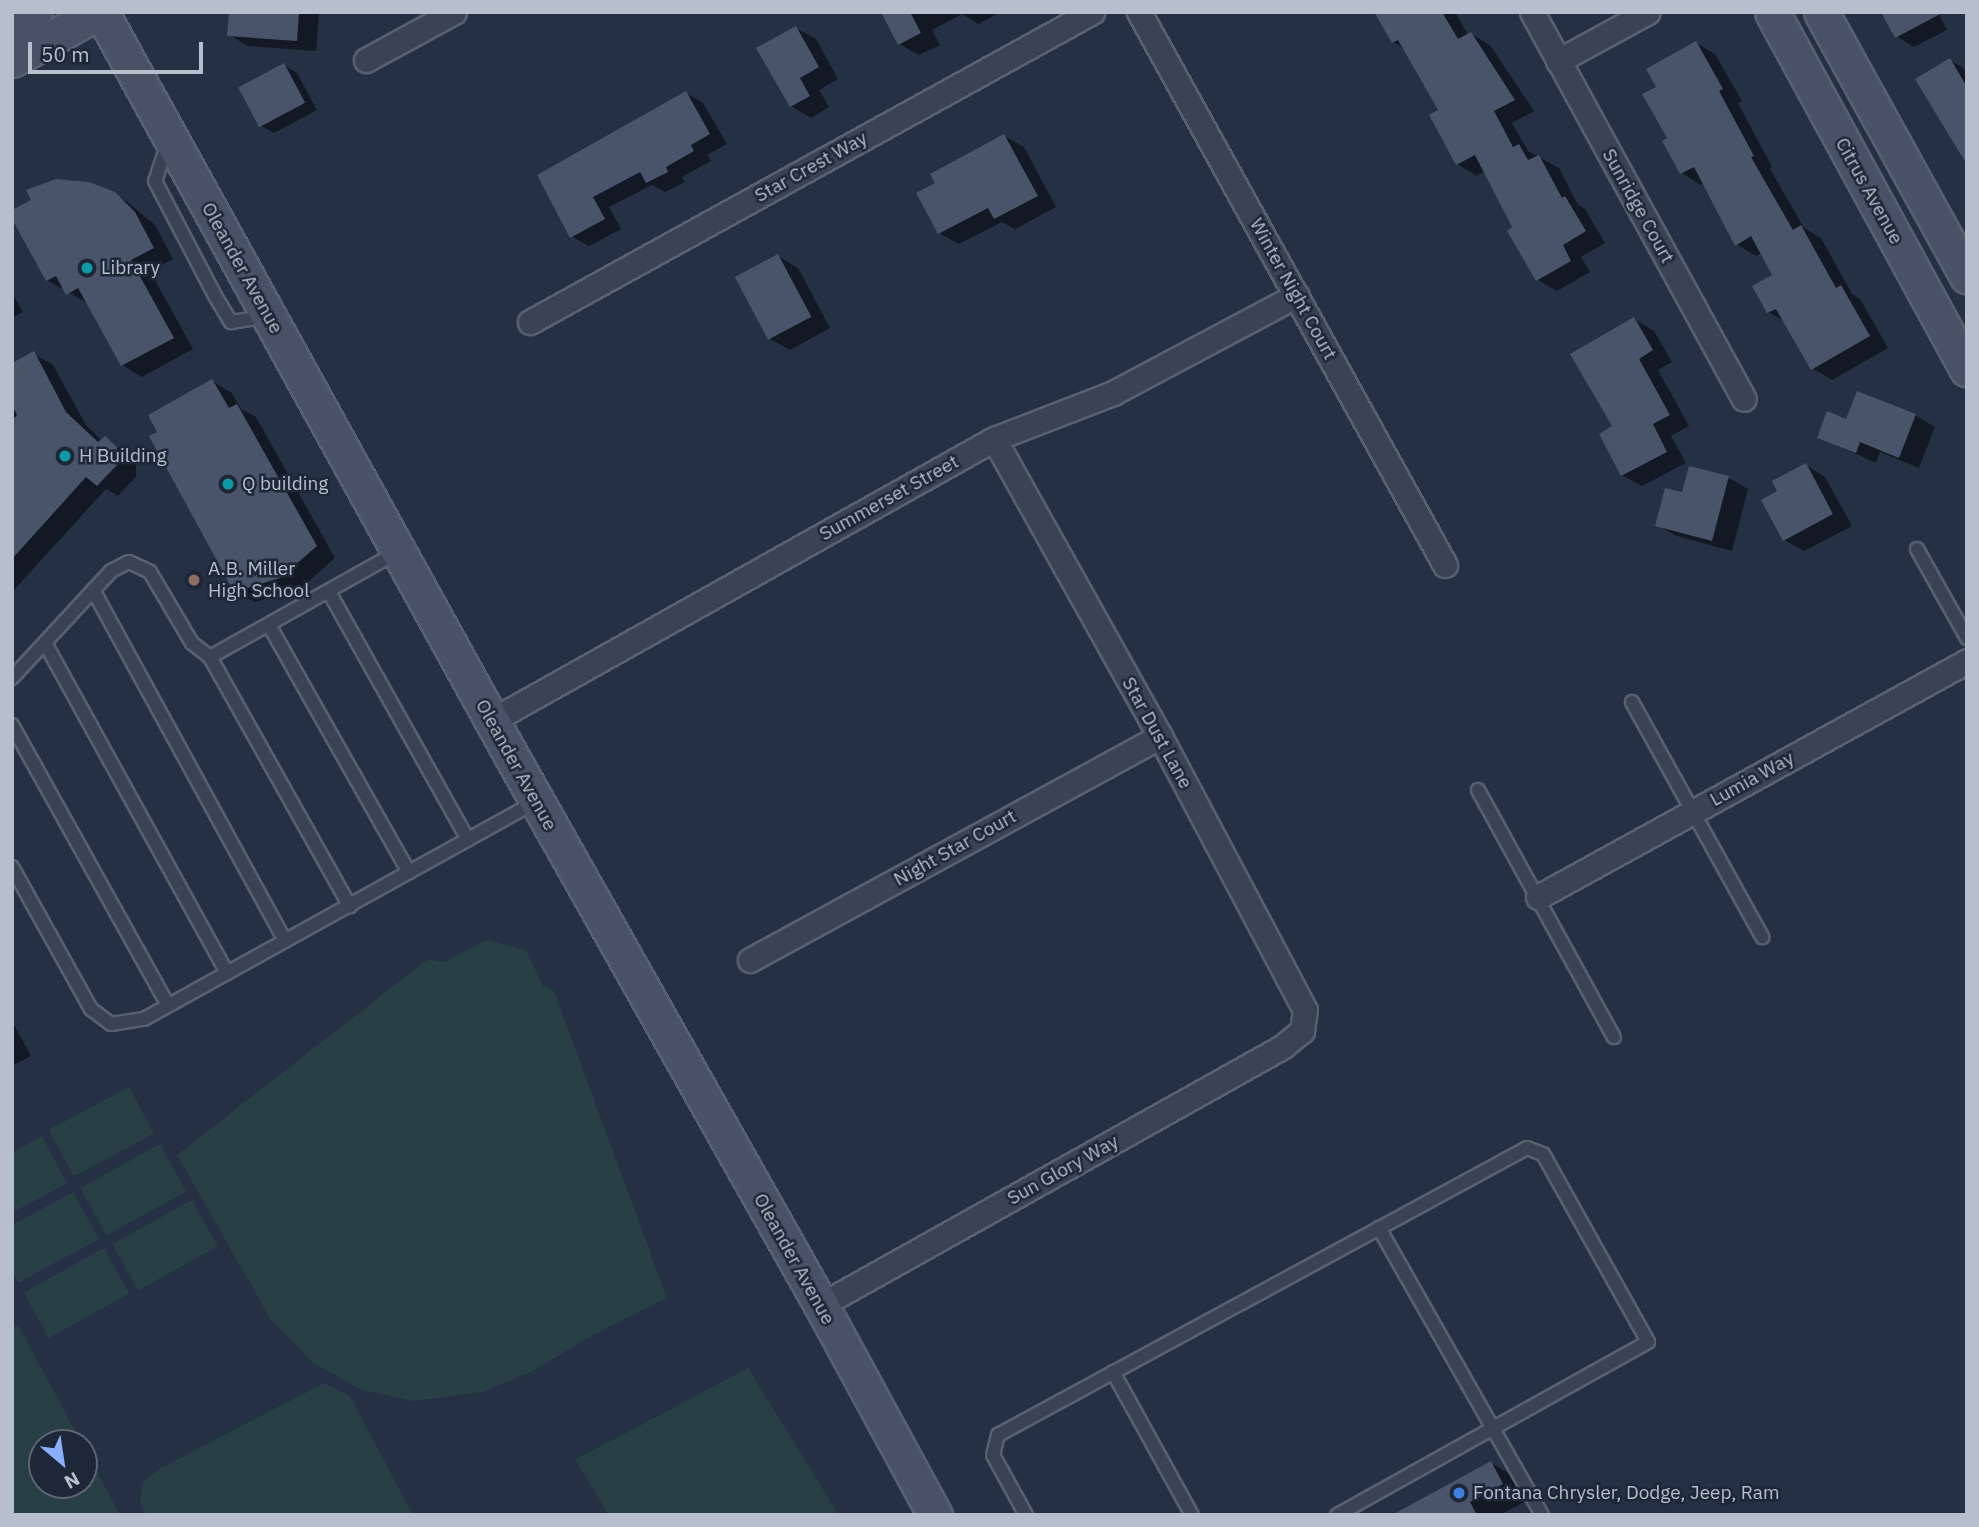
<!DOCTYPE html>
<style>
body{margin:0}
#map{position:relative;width:1979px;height:1527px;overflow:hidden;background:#253044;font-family:"IBM Plex Sans",sans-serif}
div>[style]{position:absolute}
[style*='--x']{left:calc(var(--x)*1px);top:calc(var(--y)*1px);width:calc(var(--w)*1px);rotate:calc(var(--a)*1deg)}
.green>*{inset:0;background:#273f45;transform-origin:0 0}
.shadow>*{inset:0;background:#0007}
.building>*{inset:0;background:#49546a;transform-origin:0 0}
.roads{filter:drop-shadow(2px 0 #586070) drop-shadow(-2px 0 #586070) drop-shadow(0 2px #586070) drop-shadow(0 -2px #586070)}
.lane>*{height:12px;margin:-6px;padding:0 6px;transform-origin:6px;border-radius:6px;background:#3a4253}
.street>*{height:23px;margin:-11.5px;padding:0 11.5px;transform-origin:11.5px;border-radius:11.5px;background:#3a4253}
.secondary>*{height:33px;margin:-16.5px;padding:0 16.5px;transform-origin:16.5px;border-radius:16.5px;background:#485166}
.dots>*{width:19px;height:19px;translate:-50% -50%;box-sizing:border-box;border:4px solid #1e2738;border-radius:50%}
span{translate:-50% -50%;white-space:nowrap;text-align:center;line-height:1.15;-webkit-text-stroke:5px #1e2738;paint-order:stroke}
.street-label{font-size:19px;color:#b7becd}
.poi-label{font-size:19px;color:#b7becd}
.left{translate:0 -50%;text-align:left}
.frame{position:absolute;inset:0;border:14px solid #b7becd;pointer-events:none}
.north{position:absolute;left:28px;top:1429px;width:70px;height:70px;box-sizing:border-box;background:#1e2738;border:2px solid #5b6374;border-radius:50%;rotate:151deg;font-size:19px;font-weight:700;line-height:28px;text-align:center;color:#b7becd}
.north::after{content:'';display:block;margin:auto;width:24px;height:32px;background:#8caffd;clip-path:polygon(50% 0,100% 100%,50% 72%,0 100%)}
.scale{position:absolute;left:28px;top:42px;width:175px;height:32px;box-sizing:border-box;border:4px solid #b7becd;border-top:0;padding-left:9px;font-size:21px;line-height:24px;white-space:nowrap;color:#b7becd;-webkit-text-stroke:5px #1e2738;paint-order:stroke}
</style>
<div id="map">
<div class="green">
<div style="clip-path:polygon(487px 940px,526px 950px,543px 986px,554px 991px,667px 1298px,595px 1334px,531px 1372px,483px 1392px,413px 1401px,362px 1390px,313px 1363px,271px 1320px,177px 1155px,428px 959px,444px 962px)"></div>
<div style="left:129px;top:1087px;width:53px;height:91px;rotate:62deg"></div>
<div style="clip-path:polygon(42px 1136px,67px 1183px,12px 1213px,12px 1153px)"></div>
<div style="left:160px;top:1144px;width:54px;height:91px;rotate:61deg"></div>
<div style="clip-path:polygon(73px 1192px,99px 1239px,18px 1283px,12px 1272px,12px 1225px)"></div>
<div style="left:192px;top:1200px;width:53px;height:91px;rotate:61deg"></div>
<div style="left:104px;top:1248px;width:52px;height:92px;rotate:61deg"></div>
<div style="clip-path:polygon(18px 1325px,82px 1443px,42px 1443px,42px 1485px,84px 1485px,84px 1448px,120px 1515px,12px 1515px,12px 1328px)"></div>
<div style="clip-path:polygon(748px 1368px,839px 1515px,609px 1515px,575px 1460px)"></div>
<div style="clip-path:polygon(324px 1383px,350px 1396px,413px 1515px,146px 1515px,140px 1503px,143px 1482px,159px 1469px)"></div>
</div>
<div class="shadow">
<div style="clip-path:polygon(230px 12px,319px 12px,316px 51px,248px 46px,229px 35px)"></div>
<div style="clip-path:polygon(883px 12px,1001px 12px,978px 24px,962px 14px,932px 30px,940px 45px,919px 55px,899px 44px)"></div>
<div style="clip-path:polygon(1378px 12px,1455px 12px,1468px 35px,1471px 34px,1490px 45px,1534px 111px,1512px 123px,1528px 151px,1559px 168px,1578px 205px,1585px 209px,1605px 243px,1581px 257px,1590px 272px,1557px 291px,1538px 280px,1485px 171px,1477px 176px,1457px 164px,1441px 110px,1405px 49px,1393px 42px)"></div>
<div style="clip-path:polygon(1938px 12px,1947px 30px,1914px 47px,1896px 36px)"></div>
<div style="clip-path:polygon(796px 28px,816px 39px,838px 79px,819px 90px,829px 107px,811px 118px,791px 106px)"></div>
<div style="clip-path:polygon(1696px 43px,1715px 54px,1742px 101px,1738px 103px,1772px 167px,1770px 169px,1804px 228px,1821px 238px,1852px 294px,1860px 299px,1888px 348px,1832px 380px,1812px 368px,1786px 322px,1768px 312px,1774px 276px,1761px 253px,1756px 256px,1736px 244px,1704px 183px,1701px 185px,1682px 173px,1658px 87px)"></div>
<div style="clip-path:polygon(1950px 60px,1963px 68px,1967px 75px,1967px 165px,1917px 80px)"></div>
<div style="clip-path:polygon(284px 65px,297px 73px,317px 110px,274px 133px,261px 126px)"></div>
<div style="clip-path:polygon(686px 93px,703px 103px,727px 144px,707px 155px,711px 161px,682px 177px,685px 182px,665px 192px,652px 185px,609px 207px,621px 229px,589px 246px,571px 236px,539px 176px)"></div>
<div style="clip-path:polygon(1004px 136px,1024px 147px,1056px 207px,1015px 229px,1002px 222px,959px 244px,939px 233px,937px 184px)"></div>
<div style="clip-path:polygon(56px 180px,72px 180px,106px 189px,126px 201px,155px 225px,173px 259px,150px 271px,193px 349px,142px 377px,122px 365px,89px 304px,47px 280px,34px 201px)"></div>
<div style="clip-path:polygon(778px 256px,798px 268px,830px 328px,790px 350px,770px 339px)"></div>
<div style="clip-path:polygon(12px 293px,23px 312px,12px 318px)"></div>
<div style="clip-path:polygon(1634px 319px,1654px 331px,1672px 362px,1658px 370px,1689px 426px,1671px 436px,1686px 463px,1642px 486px,1622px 475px,1615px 427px)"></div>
<div style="clip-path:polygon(34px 354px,53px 365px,86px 425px,102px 441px,105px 438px,136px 460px,136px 477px,118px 496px,106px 489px,12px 592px,12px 379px)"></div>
<div style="clip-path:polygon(212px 381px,232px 393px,241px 409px,256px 417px,335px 558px,300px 589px,255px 602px,235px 591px,159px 433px)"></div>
<div style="clip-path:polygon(1858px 393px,1916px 416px,1935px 427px,1919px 468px,1880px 452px,1876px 463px,1819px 437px,1846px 421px)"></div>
<div style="clip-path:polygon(1806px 465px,1825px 477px,1852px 526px,1804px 551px,1784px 540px,1780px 492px)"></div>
<div style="clip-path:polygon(1729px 478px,1748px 489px,1732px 551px,1677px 536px,1657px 525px,1683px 494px)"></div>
<div style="clip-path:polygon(12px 1021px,31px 1056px,12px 1066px)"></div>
<div style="clip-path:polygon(1491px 1463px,1517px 1478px,1529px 1499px,1500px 1515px,1396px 1515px)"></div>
</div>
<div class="building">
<div style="clip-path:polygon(229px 12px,299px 12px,297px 41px,227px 36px)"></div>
<div style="clip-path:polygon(881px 12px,910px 12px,921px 33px,898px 45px)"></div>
<div style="clip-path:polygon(1374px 12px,1442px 12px,1458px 39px,1471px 32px,1515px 100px,1494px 111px,1513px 147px,1519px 144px,1528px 160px,1539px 155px,1562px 198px,1565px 196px,1586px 231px,1563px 245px,1571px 261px,1536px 281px,1507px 231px,1512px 227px,1475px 155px,1456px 165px,1429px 115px,1438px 110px,1398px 40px,1392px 43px)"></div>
<div style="clip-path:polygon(1881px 12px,1944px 12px,1895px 38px)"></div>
<div style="clip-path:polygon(796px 26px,819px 67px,800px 78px,810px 96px,790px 107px,756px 48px)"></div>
<div style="clip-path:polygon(1696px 41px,1723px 89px,1719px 91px,1754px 156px,1751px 157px,1793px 230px,1801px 225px,1836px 288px,1841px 285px,1870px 336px,1811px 370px,1776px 309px,1767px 313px,1752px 286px,1772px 275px,1751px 236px,1735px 246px,1694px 167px,1680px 174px,1662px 141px,1667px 138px,1642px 94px,1656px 87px,1646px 69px)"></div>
<div style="clip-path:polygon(1950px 58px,1967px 87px,1967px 165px,1915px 79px)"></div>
<div style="left:284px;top:63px;width:45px;height:52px;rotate:62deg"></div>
<div style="clip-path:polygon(686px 91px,710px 134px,691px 145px,694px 151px,666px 167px,668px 172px,646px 183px,640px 172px,593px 197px,605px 219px,570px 238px,537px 175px)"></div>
<div style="clip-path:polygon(1004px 134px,1038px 196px,994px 219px,988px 208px,938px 234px,916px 193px,935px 183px,930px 174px)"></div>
<div style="clip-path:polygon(56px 179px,89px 182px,115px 192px,135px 212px,154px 248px,131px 260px,174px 338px,121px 366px,78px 288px,66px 295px,56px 276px,46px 281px,12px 219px,12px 210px,31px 200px,26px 190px)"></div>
<div style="left:778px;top:254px;width:71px;height:49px;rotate:62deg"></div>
<div style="clip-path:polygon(1634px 317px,1653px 350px,1639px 359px,1670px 415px,1653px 424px,1667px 452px,1621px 476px,1599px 434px,1612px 426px,1570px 354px)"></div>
<div style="clip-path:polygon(34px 351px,66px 412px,98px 442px,105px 436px,117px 447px,117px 465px,97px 486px,86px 477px,12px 559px,12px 420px,17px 415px,12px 405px,12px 363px)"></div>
<div style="clip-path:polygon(212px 379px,229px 408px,237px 404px,317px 546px,280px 578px,234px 592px,149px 436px,157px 432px,148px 415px)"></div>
<div style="clip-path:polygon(1857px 391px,1916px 414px,1899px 458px,1860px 442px,1856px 453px,1817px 438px,1827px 411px,1846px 419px)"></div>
<div style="clip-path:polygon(1806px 463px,1833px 514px,1783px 541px,1761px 500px,1777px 491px,1772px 481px)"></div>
<div style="clip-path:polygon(1689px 466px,1729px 476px,1712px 541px,1655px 526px,1665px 488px,1682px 492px)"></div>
<div style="clip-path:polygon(1491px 1461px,1503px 1484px,1470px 1502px,1477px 1515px,1392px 1515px)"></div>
</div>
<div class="roads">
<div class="lane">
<div style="--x:167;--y:145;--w:38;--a:108"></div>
<div style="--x:155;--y:181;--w:127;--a:62.4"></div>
<div style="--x:214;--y:294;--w:33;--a:59"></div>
<div style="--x:231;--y:322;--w:25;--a:-9"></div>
<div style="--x:256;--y:318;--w:10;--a:-29"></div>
<div style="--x:1917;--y:549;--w:102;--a:60.7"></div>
<div style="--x:93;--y:590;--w:400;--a:61.3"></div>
<div style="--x:329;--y:592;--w:284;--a:60.7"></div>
<div style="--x:269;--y:625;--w:284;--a:60.5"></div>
<div style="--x:45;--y:643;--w:377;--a:61.1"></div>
<div style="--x:210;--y:657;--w:286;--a:60.7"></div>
<div style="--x:12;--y:678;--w:146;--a:-47.2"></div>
<div style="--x:111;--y:571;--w:20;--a:-27"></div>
<div style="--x:129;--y:562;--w:23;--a:25"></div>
<div style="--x:150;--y:572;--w:82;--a:59.4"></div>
<div style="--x:192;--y:643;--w:23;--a:38"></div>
<div style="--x:210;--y:657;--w:215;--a:-29.2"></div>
<div style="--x:1632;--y:702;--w:269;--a:61"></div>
<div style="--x:12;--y:725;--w:321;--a:60.9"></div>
<div style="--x:1478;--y:790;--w:282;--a:61.2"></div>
<div style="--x:12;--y:867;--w:162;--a:60.9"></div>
<div style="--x:91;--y:1009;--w:25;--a:37"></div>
<div style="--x:111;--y:1024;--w:33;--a:-9"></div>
<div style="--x:144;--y:1019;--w:448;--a:-29"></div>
<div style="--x:1379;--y:1228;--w:330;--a:60.4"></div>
<div style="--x:1113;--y:1372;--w:163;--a:61.1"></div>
<div style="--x:1026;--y:1515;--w:68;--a:-118.8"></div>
<div style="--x:993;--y:1455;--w:21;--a:-76"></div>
<div style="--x:998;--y:1435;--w:602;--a:-28.48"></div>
<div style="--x:1527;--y:1148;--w:17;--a:21"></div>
<div style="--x:1543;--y:1154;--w:215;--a:60.8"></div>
<div style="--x:1648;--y:1342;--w:356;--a:150.9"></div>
</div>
<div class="street">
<div style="--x:1139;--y:12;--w:632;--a:61.04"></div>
<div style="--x:1532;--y:12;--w:441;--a:61.3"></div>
<div style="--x:366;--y:60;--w:100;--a:-28.6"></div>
<div style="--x:1558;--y:61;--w:102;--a:-28.6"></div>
<div style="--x:530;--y:322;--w:642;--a:-28.88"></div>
<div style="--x:491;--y:721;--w:577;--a:-29.28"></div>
<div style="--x:994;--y:439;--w:128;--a:-21.1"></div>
<div style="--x:1113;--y:393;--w:208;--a:-28"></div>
<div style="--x:1538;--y:897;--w:490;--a:-28.8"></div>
<div style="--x:750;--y:960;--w:467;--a:-28.6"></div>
<div style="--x:821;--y:1305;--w:528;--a:-29.23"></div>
<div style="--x:1282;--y:1047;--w:26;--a:-39"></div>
<div style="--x:1302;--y:1031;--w:21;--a:-82"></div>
<div style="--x:1305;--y:1010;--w:310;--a:-117.9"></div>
<div style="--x:1160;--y:736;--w:340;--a:-119.2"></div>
</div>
<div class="secondary">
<div style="--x:101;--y:12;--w:843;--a:61.12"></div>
<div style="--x:508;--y:750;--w:637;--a:60.58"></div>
<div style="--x:821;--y:1305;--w:239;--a:61.5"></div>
<div style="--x:1772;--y:12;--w:407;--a:61.4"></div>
<div style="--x:1821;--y:12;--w:302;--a:61.1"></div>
<div style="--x:12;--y:24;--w:26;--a:-28"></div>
<div style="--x:12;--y:60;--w:99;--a:-28.9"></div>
</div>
</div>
<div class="dots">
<div style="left:87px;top:268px;background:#0f9aa8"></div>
<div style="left:65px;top:456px;background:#0f9aa8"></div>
<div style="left:228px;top:484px;background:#0f9aa8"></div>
<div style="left:194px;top:580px;background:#8d6e63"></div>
<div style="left:1459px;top:1493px;background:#3f7fe0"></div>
</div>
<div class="street-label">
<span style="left:811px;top:167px;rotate:-29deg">Star Crest Way</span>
<span style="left:1869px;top:191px;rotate:61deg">Citrus Avenue</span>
<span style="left:1638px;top:206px;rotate:61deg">Sunridge Court</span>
<span style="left:242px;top:268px;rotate:61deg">Oleander Avenue</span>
<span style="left:1293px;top:289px;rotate:61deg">Winter Night Court</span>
<span style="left:889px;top:498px;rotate:-29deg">Summerset Street</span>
<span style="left:1157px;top:733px;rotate:61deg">Star Dust Lane</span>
<span style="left:516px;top:765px;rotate:61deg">Oleander Avenue</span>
<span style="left:1752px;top:779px;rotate:-29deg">Lumia Way</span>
<span style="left:955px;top:848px;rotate:-29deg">Night Star Court</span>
<span style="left:1063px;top:1170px;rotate:-29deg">Sun Glory Way</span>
<span style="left:794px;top:1259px;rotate:61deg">Oleander Avenue</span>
</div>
<div class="poi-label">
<span class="left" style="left:101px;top:268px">Library</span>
<span class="left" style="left:79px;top:456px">H Building</span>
<span class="left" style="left:242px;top:484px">Q building</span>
<span class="left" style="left:208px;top:580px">A.B. Miller<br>High School</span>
<span class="left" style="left:1473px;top:1493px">Fontana Chrysler, Dodge, Jeep, Ram</span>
</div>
<div class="frame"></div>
<div class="north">N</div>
<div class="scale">50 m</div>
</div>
